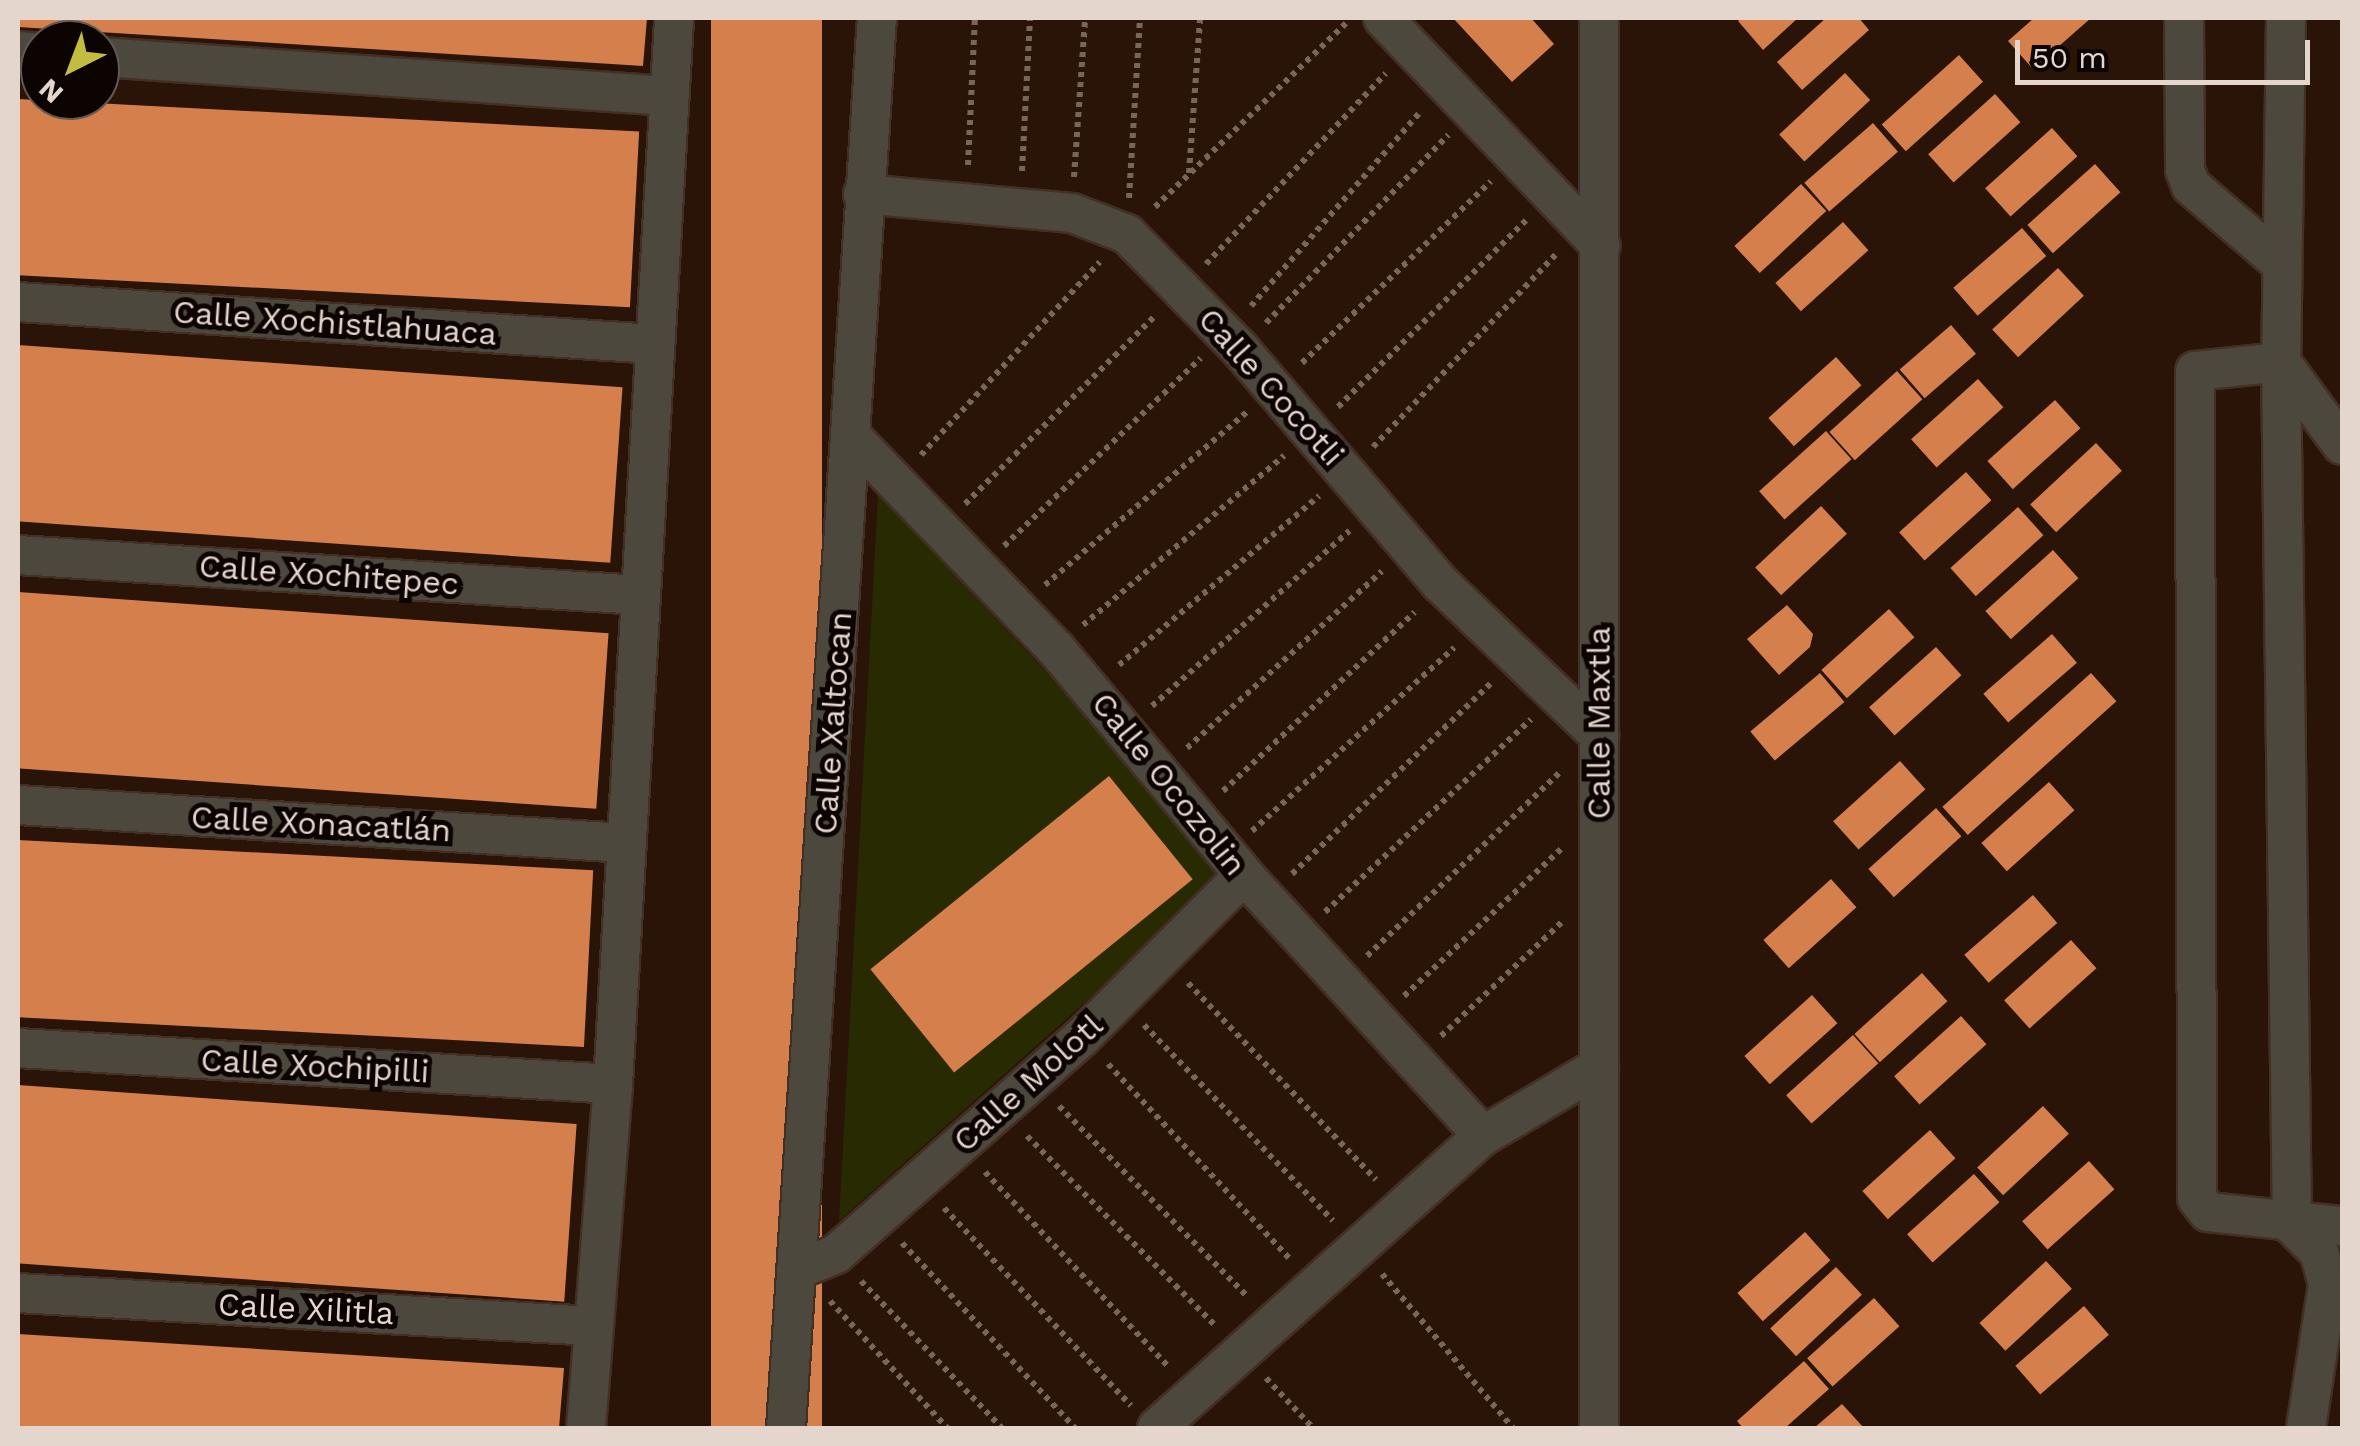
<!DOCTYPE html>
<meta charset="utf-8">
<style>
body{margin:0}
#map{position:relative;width:2360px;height:1446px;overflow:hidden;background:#2a1408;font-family:"Work Sans",sans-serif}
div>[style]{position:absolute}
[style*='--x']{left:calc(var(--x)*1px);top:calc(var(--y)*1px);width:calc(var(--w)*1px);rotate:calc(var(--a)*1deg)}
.green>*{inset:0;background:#282a01}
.building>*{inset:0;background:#d57f4c;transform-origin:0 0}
.path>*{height:6px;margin-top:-3px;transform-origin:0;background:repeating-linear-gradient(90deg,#79665b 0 5px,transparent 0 10px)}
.roads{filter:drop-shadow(2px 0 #442f24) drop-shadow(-2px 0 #442f24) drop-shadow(0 2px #442f24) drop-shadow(0 -2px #442f24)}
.minor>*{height:38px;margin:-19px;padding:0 19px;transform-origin:19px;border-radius:19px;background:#4c483d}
span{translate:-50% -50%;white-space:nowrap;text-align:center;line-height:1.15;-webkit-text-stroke:10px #0c0402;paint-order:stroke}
.street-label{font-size:32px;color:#e5d6cd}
.frame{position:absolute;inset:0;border:20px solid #e5d6cd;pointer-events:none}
.north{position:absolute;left:20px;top:20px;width:100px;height:100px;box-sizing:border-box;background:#0c0402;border:2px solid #635853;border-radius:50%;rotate:222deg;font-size:28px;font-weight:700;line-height:40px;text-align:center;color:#e5d6cd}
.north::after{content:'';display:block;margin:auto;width:35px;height:45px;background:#c3bd3f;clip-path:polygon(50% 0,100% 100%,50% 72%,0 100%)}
.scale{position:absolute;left:2015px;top:40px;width:295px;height:45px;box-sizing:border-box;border:5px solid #e5d6cd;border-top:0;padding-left:12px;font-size:30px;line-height:35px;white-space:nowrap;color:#e5d6cd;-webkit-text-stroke:8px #0c0402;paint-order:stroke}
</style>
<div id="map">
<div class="green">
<div style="clip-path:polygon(878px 494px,1234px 870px,839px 1221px)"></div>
</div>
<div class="building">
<div style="clip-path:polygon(18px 18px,647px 18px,643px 66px,18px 27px)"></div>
<div style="left:711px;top:18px;width:111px;height:1413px"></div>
<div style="clip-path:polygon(1453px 18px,1531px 18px,1554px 44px,1512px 82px)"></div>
<div style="clip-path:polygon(1742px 18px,1798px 18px,1763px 50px,1738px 21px)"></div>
<div style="clip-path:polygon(1826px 18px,1859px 18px,1869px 30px,1802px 90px,1777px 62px)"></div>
<div style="clip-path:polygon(2034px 18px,2091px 18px,2033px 69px,2008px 41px)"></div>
<div style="left:1959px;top:55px;width:36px;height:104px;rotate:48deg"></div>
<div style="left:1845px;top:73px;width:37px;height:90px;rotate:47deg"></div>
<div style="left:1995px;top:94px;width:38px;height:90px;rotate:48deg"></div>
<div style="left:18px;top:99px;width:622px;height:176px;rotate:3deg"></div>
<div style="left:1873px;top:123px;width:38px;height:91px;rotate:49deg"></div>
<div style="left:2052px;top:128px;width:38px;height:90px;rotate:48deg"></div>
<div style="left:2095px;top:164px;width:38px;height:91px;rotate:48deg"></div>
<div style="left:1801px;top:184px;width:37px;height:91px;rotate:47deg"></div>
<div style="left:1843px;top:222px;width:38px;height:91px;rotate:48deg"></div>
<div style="left:2022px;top:228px;width:37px;height:91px;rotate:49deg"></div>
<div style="left:2058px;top:268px;width:38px;height:90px;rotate:47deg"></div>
<div style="left:1951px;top:325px;width:38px;height:68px;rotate:49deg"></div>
<div style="left:18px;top:345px;width:606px;height:176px;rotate:4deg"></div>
<div style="left:1836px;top:357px;width:38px;height:91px;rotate:48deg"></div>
<div style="left:1897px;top:371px;width:38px;height:91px;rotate:48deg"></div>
<div style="left:1978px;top:379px;width:38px;height:90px;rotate:48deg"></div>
<div style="left:2055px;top:400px;width:38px;height:91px;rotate:48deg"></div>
<div style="left:1826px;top:431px;width:38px;height:90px;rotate:48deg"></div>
<div style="left:2096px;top:443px;width:38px;height:90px;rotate:47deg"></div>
<div style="left:1966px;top:472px;width:38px;height:90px;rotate:48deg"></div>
<div style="left:1821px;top:506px;width:38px;height:90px;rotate:47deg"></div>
<div style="left:2018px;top:507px;width:38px;height:91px;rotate:48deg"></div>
<div style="left:2053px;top:550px;width:38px;height:91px;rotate:48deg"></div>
<div style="left:18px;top:592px;width:592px;height:176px;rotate:4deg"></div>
<div style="clip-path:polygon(1787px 605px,1813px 634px,1810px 647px,1779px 675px,1747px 639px)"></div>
<div style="left:1889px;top:609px;width:38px;height:91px;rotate:48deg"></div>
<div style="left:2052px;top:634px;width:38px;height:91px;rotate:49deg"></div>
<div style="left:1936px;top:647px;width:38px;height:90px;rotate:48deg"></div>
<div style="left:1820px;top:673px;width:38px;height:91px;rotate:50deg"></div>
<div style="left:2091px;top:673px;width:38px;height:200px;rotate:48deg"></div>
<div style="left:1900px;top:761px;width:38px;height:90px;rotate:48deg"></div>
<div style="left:1109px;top:776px;width:133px;height:307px;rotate:51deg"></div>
<div style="left:2049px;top:782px;width:38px;height:91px;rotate:48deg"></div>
<div style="left:1936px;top:808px;width:38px;height:91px;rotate:48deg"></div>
<div style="left:18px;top:840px;width:576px;height:177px;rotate:3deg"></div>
<div style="left:1831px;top:879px;width:38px;height:91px;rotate:48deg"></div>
<div style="left:2033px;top:895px;width:37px;height:91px;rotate:49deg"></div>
<div style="left:2071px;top:940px;width:38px;height:90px;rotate:48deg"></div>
<div style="left:1922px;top:973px;width:38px;height:91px;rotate:48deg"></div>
<div style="left:1812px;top:995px;width:38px;height:91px;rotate:48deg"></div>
<div style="left:1961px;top:1016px;width:38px;height:90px;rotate:48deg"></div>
<div style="left:1853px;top:1035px;width:38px;height:90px;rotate:48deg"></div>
<div style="left:18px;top:1085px;width:560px;height:178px;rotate:4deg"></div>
<div style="left:2043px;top:1106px;width:38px;height:90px;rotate:47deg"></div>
<div style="left:1930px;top:1130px;width:38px;height:91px;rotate:48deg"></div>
<div style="left:2089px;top:1161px;width:38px;height:90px;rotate:48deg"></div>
<div style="left:1974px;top:1174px;width:38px;height:90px;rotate:48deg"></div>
<div style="left:1805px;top:1232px;width:38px;height:91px;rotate:48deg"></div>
<div style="left:2046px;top:1261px;width:38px;height:91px;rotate:47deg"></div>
<div style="left:1836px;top:1267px;width:38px;height:90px;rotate:47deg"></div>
<div style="left:1874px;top:1298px;width:38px;height:90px;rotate:48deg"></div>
<div style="left:2084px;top:1306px;width:38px;height:91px;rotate:49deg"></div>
<div style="clip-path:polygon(18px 1334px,564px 1368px,559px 1428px,18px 1428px)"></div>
<div style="clip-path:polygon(1804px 1361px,1829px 1389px,1785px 1428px,1743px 1428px,1737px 1421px)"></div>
<div style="clip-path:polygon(1842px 1404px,1864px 1428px,1814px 1428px)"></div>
</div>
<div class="path">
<div style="--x:968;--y:165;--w:147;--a:-87.3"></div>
<div style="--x:1022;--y:171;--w:153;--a:-87"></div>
<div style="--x:1189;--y:173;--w:155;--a:-85.9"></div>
<div style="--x:1074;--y:177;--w:159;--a:-86"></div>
<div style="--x:1129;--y:198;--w:180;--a:-86.5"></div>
<div style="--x:1155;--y:207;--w:267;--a:-43.9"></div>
<div style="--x:1206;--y:264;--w:262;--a:-46.7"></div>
<div style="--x:1251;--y:306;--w:257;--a:-48.9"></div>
<div style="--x:1266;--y:323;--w:262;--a:-45.9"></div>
<div style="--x:1302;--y:363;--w:262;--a:-43.9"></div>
<div style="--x:1338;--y:407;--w:267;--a:-44.8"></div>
<div style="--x:1373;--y:447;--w:267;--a:-46.5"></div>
<div style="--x:921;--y:455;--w:263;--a:-47.2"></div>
<div style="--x:965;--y:504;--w:267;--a:-44.7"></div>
<div style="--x:1004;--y:546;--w:272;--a:-43.7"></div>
<div style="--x:1045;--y:585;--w:267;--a:-40.6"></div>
<div style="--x:1083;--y:625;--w:263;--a:-40.1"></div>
<div style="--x:1119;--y:665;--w:262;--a:-40.2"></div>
<div style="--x:1152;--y:706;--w:264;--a:-41.6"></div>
<div style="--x:1187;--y:748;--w:263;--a:-42.2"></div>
<div style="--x:1223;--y:791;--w:262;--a:-43"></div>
<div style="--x:1252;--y:831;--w:273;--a:-42.2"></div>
<div style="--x:1292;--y:874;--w:277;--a:-43.8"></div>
<div style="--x:1325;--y:912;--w:282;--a:-43.1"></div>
<div style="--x:1367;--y:956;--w:268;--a:-43.6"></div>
<div style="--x:1188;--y:983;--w:272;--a:46.3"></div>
<div style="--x:1404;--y:996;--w:218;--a:-43.1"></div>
<div style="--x:1144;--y:1025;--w:272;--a:46"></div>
<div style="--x:1441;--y:1036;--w:168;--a:-43.3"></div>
<div style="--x:1108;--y:1064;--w:267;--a:47"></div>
<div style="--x:1059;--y:1106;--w:267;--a:45.3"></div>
<div style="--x:1027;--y:1136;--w:268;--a:45.2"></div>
<div style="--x:985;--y:1172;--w:268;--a:46.7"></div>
<div style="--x:944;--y:1208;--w:272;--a:46.6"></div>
<div style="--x:902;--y:1243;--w:253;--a:46.9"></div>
<div style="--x:1382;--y:1274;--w:202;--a:49.6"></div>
<div style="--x:861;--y:1281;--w:204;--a:46.2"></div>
<div style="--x:830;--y:1301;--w:173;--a:47.3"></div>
<div style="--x:1266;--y:1378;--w:69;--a:46.8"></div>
</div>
<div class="roads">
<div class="minor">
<div style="--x:1383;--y:18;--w:315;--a:46.3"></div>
<div style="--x:1599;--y:18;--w:1410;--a:90"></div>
<div style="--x:2184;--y:18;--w:152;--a:89.6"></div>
<div style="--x:2185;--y:170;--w:17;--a:69"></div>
<div style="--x:2191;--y:186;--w:120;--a:40.6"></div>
<div style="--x:2286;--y:18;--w:344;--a:90.8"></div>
<div style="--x:2281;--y:362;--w:863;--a:89.27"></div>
<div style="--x:2292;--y:1225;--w:38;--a:45"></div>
<div style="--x:2319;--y:1252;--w:33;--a:74"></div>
<div style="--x:2328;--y:1284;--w:146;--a:98.7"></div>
<div style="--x:18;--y:51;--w:22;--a:5"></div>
<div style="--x:100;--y:57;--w:570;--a:3.92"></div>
<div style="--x:863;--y:194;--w:210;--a:5.2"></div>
<div style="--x:1072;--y:213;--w:59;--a:20.9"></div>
<div style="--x:1127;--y:234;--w:161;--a:45.5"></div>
<div style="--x:1240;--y:349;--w:309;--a:49.5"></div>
<div style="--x:1441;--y:584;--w:219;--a:43.7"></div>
<div style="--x:18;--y:302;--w:636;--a:3.78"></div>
<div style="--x:851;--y:436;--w:296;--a:46.1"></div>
<div style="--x:1056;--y:649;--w:294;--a:50.2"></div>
<div style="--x:1244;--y:875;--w:354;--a:47.5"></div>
<div style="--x:2342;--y:445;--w:103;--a:-126.3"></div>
<div style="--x:2281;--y:362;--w:86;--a:174"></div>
<div style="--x:2195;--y:371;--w:827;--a:89.86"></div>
<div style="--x:2197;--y:1198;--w:18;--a:52"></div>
<div style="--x:2208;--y:1212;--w:135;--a:6"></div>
<div style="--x:18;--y:555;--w:623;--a:3.68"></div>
<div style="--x:18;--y:805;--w:608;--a:3.58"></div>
<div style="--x:18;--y:1048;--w:596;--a:3.46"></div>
<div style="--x:797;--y:1270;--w:42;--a:-22.3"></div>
<div style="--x:836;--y:1254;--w:328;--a:-41.4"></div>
<div style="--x:1082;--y:1037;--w:229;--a:-45"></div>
<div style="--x:18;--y:1293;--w:577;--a:3.28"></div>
<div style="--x:586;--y:1428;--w:345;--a:-85.5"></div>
<div style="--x:613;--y:1084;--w:1068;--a:-86.72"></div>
<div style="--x:786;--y:1428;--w:1413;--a:-86.31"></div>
<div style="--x:1157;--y:1428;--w:438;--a:-41.9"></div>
<div style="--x:1483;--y:1136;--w:135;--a:-30.7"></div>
</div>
</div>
<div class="street-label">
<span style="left:335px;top:323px;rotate:4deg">Calle Xochistlahuaca</span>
<span style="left:1271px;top:387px;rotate:48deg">Calle Cocotli</span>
<span style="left:329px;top:575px;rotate:4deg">Calle Xochitepec</span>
<span style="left:833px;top:723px;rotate:-86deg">Calle Xaltocan</span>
<span style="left:1599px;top:723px;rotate:-90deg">Calle Maxtla</span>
<span style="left:1169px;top:784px;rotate:51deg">Calle Ocozolin</span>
<span style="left:321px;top:824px;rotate:3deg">Calle Xonacatlán</span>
<span style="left:315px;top:1066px;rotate:3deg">Calle Xochipilli</span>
<span style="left:1028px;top:1083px;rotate:-42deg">Calle Molotl</span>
<span style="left:306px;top:1309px;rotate:3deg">Calle Xilitla</span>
</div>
<div class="frame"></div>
<div class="north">N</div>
<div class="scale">50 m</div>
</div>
